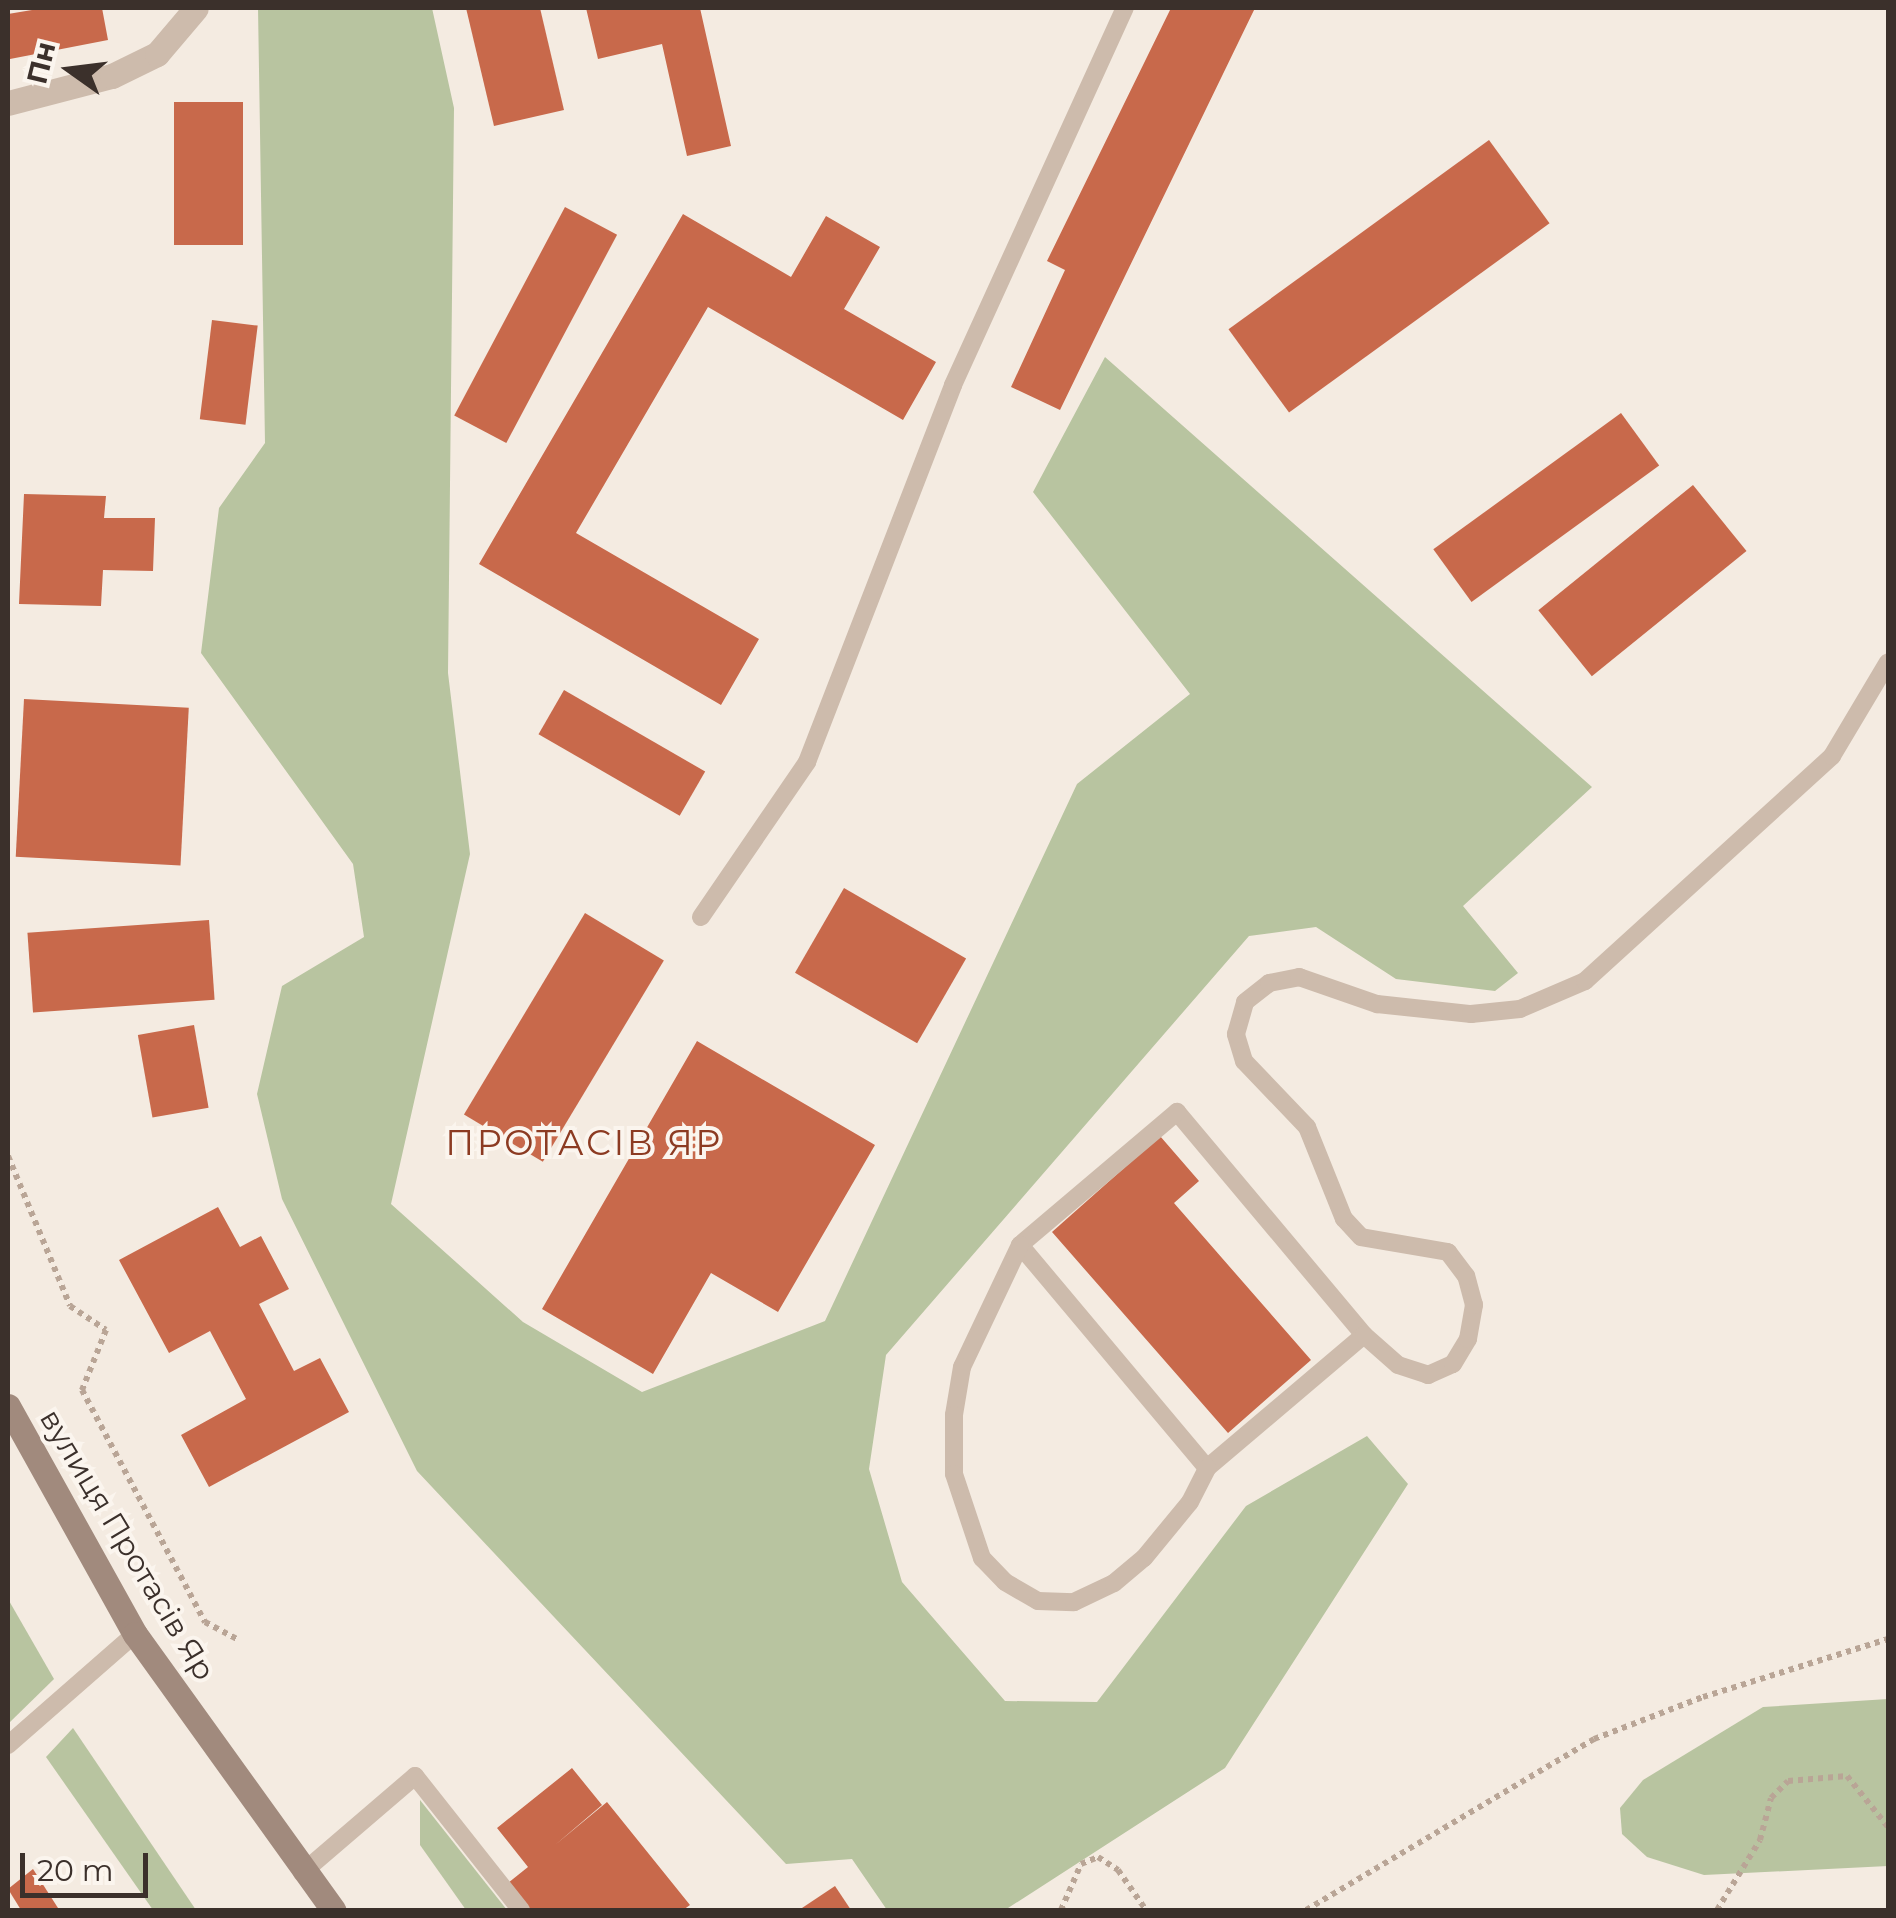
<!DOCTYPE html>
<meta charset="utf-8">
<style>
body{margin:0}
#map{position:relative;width:1896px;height:1918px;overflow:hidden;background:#f4ebe1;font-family:Montserrat,sans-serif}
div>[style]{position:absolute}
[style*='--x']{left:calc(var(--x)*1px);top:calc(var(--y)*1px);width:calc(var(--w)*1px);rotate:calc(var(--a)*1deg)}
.green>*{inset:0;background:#b8c4a0}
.building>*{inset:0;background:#c8694b;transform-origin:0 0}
.path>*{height:6px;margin-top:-3px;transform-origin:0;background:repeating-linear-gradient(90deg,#b9a596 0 5px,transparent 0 10px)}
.lane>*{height:18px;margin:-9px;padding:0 9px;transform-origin:9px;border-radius:9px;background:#cdbbac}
.street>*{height:25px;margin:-12.5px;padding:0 12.5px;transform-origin:12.5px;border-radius:12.5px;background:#cdbbac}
.secondary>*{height:25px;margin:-12.5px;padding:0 12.5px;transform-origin:12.5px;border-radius:12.5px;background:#a18a7d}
span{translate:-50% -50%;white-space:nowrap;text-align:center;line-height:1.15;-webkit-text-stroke:8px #fbf5ee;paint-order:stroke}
.street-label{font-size:30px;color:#3b302b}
.quarter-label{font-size:35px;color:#8c3b22;letter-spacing:2.5px}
.frame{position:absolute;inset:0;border:10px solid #3b302b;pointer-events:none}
.north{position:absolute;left:20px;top:20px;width:100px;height:100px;-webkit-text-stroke:8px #fbf5ee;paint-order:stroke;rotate:284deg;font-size:28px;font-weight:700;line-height:40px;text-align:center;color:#3b302b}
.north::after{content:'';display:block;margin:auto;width:35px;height:45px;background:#3b302b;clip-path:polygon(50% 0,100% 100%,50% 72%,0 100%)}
.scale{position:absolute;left:20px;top:1853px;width:128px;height:45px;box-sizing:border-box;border:5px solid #3b302b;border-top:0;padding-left:12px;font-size:30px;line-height:35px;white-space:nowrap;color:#3b302b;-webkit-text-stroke:8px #fbf5ee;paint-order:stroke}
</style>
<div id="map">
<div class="green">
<div style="clip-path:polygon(258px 8px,432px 8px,454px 108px,448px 673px,470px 854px,391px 1204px,523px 1322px,642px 1392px,825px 1321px,1077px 784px,1190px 694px,1033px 492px,1105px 357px,1592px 787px,1463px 906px,1518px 973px,1495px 991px,1396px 979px,1316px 927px,1249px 936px,886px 1355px,869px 1469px,902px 1582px,1005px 1701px,1097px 1702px,1246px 1506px,1367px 1436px,1408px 1484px,1225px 1768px,1005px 1910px,887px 1910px,852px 1859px,786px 1864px,417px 1471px,282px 1199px,257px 1094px,282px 986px,364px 937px,353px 864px,201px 653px,219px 508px,265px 443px)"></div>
<div style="clip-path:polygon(8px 1599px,54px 1679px,8px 1724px)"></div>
<div style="clip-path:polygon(1888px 1699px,1888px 1866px,1704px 1875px,1647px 1857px,1622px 1834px,1620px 1808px,1643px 1780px,1763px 1707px)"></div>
<div style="clip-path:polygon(73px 1728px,196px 1910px,153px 1910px,46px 1757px)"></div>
<div style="clip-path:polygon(420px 1800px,507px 1910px,466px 1910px,420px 1845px)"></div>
</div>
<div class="building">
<div style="clip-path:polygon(44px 8px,102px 8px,108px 40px,10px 59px,8px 14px)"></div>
<div style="clip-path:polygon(466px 8px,540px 8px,564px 110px,494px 126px)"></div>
<div style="clip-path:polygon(586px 8px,700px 8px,731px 146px,687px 156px,662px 44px,598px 59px)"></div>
<div style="clip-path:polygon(1171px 8px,1255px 8px,1060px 410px,1011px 387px,1065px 270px,1047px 261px)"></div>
<div style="left:243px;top:102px;width:143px;height:69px;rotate:90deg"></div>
<div style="left:1489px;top:140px;width:103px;height:322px;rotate:54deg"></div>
<div style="left:565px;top:207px;width:59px;height:236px;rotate:28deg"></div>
<div style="clip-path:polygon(683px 214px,791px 277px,826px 216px,880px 247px,844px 309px,936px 362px,903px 420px,708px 307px,576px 533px,759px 639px,721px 705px,479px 564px)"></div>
<div style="left:212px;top:320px;width:46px;height:100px;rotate:7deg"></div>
<div style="left:1621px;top:413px;width:65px;height:232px;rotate:54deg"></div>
<div style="left:1693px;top:485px;width:85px;height:199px;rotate:51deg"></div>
<div style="clip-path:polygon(24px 494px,106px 496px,104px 518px,155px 518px,153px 571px,103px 570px,101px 606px,19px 604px)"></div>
<div style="left:564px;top:690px;width:163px;height:51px;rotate:30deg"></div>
<div style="left:24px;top:699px;width:165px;height:158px;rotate:3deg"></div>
<div style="left:844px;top:888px;width:141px;height:98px;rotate:30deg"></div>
<div style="left:585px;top:913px;width:92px;height:235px;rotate:31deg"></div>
<div style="left:209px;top:920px;width:80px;height:182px;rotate:86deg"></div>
<div style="left:194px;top:1025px;width:84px;height:57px;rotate:80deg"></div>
<div style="clip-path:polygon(697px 1041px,875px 1145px,778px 1312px,711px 1273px,653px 1374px,542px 1309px)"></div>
<div style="clip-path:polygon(1160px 1136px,1199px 1181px,1174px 1203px,1311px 1360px,1228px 1433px,1052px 1232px)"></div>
<div style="clip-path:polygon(218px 1207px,240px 1247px,261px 1236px,289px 1289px,259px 1304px,294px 1371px,320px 1358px,349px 1412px,209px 1487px,181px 1435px,246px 1399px,210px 1331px,169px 1353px,119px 1260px)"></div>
<div style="clip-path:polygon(572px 1768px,602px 1805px,555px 1845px,607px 1802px,690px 1905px,683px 1910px,531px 1910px,508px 1883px,528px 1867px,497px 1828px)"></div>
<div style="clip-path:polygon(33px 1869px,58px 1908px,53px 1910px,21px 1910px,8px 1889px)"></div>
<div style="clip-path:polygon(835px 1886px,851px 1910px,799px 1910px)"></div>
</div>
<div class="path">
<div style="--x:8;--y:1156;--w:162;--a:67.5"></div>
<div style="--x:70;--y:1306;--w:43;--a:33.7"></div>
<div style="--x:106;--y:1330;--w:65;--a:111.8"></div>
<div style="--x:82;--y:1390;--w:263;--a:62.1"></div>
<div style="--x:205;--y:1622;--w:38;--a:28"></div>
<div style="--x:1061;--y:1910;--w:50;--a:-66.5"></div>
<div style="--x:1081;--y:1864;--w:18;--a:-22"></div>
<div style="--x:1098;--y:1857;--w:24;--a:33"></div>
<div style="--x:1118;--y:1870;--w:49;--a:55"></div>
<div style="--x:1306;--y:1910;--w:335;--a:-30.7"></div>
<div style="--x:1594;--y:1739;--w:117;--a:-21.1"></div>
<div style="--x:1703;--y:1697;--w:194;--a:-17.4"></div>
<div style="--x:1717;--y:1910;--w:82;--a:-58.4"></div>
<div style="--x:1760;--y:1840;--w:43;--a:-75.3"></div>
<div style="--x:1771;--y:1798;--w:24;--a:-45"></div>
<div style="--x:1788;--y:1781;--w:59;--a:-4.8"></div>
<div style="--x:1847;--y:1776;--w:65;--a:51.2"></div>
</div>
<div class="lane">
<div style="--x:701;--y:917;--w:188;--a:-55.6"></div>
<div style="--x:807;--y:762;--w:404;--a:-68.8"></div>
<div style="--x:953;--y:385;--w:414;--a:-65.5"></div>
<div style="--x:1177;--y:1112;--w:291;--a:50"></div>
<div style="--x:1364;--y:1335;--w:206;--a:139.7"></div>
<div style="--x:1207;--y:1468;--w:291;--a:-130"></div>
<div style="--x:1020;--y:1245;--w:206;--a:-40.3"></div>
<div style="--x:1020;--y:1245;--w:135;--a:115.4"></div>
<div style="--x:962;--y:1367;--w:49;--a:99.5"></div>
<div style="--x:954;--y:1415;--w:59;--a:90"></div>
<div style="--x:954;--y:1474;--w:89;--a:71.6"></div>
<div style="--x:982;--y:1558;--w:33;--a:46"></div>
<div style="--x:1005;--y:1582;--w:38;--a:30"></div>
<div style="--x:1038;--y:1601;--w:36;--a:2"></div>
<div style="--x:1074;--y:1602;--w:44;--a:-25.4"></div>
<div style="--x:1114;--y:1583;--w:39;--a:-40"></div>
<div style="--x:1144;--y:1558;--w:72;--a:-50.6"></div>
<div style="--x:1190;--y:1502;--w:38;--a:-63"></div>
<div style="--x:1364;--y:1335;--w:45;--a:41.4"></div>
<div style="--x:1398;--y:1365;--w:32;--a:18"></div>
<div style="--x:1428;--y:1375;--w:27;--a:-24"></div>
<div style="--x:1453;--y:1364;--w:29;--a:-59"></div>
<div style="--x:1468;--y:1339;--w:35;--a:-80"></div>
<div style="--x:1474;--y:1305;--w:30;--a:-105"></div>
<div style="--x:1466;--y:1276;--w:30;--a:-127"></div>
<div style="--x:1448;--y:1252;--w:88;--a:-170.2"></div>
<div style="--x:1361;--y:1237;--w:25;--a:-133"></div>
<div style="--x:1344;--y:1219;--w:99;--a:-111.9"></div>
<div style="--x:1307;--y:1127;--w:91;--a:-133.7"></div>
<div style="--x:1244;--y:1061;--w:28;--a:-107"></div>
<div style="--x:1236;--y:1034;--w:33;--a:-74"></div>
<div style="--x:1245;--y:1002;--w:31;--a:-38"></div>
<div style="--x:1269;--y:983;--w:31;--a:-11"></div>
<div style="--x:1299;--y:977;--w:83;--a:19.1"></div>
<div style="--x:1377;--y:1004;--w:95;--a:6.1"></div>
<div style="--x:1471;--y:1014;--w:49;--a:-5.8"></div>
<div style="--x:1520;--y:1009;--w:71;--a:-23.3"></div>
<div style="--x:1585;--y:981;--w:334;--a:-42.3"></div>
<div style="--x:1832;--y:756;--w:109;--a:-59.2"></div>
<div style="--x:8;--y:1745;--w:169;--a:-41.2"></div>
<div style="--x:302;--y:1873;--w:149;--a:-40.6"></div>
<div style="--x:415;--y:1776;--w:171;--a:51.7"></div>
</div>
<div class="street">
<div style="--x:8;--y:103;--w:107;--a:-14.6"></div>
<div style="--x:112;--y:76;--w:50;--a:-26.1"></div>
<div style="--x:157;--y:54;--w:60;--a:-49.7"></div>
</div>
<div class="secondary">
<div style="--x:8;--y:1406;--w:261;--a:60.9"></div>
<div style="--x:135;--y:1634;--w:340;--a:54.3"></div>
</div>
<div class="street-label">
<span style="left:127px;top:1545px;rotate:59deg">вулиця Протасів Яр</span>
</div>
<div class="quarter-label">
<span style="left:584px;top:1143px">ПРОТАСІВ ЯР</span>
</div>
<div class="frame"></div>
<div class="north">Пн</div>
<div class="scale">20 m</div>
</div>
